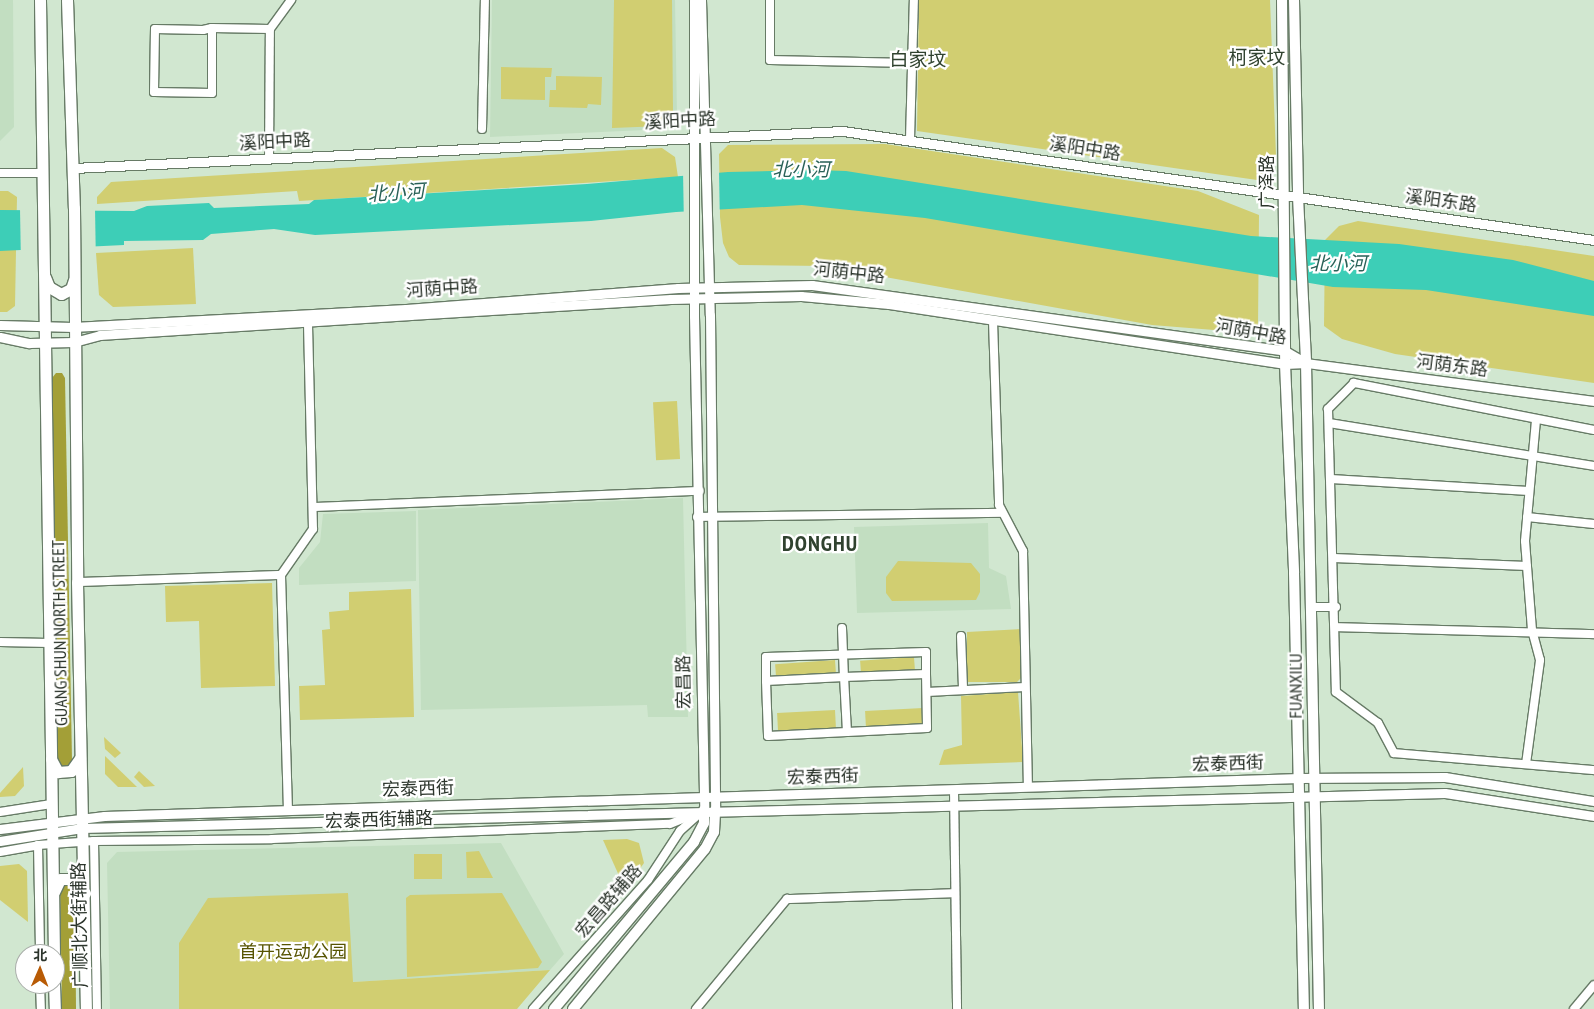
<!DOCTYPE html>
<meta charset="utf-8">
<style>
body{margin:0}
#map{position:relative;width:1594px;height:1009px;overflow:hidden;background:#d1e7d0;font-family:"PT Sans Narrow","Noto Sans SC",sans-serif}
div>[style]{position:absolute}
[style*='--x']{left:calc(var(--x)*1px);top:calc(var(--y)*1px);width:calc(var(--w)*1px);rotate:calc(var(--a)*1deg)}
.built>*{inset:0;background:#c2dec1}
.green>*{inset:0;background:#d1ce71;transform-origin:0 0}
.forest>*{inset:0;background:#a39f37}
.water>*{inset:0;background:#3dceb7}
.pier>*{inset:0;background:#d1e7d0;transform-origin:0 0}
.roads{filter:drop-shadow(1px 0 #677b66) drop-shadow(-1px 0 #677b66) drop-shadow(0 1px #677b66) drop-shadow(0 -1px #677b66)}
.minor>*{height:8px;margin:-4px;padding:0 4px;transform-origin:4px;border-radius:4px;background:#fff}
.tertiary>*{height:9px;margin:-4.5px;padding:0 4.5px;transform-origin:4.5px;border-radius:4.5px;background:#fff}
.secondary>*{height:10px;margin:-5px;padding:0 5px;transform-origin:5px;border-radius:5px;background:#fff}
.primary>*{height:11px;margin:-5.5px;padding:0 5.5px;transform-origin:5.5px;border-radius:5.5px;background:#fff}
span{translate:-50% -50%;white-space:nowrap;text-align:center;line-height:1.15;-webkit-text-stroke:4.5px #fff;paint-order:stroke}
.street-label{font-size:18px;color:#2b342b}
.park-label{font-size:18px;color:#575402}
.neighbourhood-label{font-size:19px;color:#30422f}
.water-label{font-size:19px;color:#2a6258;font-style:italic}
.district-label{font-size:22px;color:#30422f;font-weight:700;letter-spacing:1px}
.north{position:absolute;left:15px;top:944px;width:50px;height:50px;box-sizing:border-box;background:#fff;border:1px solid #aaaeaa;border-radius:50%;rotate:1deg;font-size:14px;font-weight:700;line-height:20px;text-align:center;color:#2b342b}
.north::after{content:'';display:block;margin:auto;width:18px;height:22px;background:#b85b05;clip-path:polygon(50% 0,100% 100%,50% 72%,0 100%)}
</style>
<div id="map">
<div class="built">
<div style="clip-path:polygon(0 0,13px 0,14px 127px,0 141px)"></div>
<div style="clip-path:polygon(492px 0,675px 0,677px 114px,667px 129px,490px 137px)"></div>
<div style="clip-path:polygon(683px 498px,688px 717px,648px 717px,647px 705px,421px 710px,418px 510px)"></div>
<div style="clip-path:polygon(416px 511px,416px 581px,299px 585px,299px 568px,320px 542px,323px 514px)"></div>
<div style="clip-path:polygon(988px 523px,989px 568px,1006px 576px,1011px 609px,857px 613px,854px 527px)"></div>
<div style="clip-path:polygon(501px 843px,564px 954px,550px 970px,352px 982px,179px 943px,179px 1009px,110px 1009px,107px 863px,117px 852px)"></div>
</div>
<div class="green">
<div style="clip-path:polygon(614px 0,672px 0,673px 113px,662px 126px,612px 128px)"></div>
<div style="clip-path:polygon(919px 0,1270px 0,1276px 156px,1257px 180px,917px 131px)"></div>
<div style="clip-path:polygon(501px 67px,552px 68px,551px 77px,545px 77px,545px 100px,501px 99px)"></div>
<div style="clip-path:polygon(556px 76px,602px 77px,601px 105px,588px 104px,587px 108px,549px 107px,550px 90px,556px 90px)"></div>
<div style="clip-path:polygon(885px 144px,1198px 191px,1259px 215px,1258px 328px,1239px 332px,1152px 325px,824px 266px,739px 265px,729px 257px,723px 243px,720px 217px,719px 154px,728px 145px)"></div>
<div style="clip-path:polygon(662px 148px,675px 157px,678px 177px,299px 201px,297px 191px,97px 204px,97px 197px,111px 182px)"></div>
<div style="clip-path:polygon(0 191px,8px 191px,17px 197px,15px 306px,7px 312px,0 312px)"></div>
<div style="clip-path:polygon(1358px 221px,1594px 256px,1594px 383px,1395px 354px,1342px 339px,1324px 326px,1325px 240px,1339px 226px)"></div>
<div style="clip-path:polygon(193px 248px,196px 304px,113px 307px,99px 295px,96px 253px)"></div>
<div style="left:677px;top:401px;width:58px;height:24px;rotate:87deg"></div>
<div style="clip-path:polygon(898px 561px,971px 563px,980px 574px,980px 592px,976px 600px,892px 601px,886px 593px,886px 577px)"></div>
<div style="clip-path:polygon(272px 583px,275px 686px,201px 688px,199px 621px,166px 622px,165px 586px)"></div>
<div style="clip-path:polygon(411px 589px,414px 717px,300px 720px,299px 686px,325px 685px,322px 630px,330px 629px,329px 612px,349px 610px,349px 592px)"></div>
<div style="clip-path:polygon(1022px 629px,1022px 677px,1017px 682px,967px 682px,967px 632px)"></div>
<div style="left:914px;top:657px;width:15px;height:54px;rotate:86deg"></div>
<div style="left:835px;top:660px;width:16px;height:60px;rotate:86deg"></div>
<div style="clip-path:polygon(1018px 692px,1023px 762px,939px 765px,944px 750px,962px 745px,961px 696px)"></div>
<div style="left:923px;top:708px;width:18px;height:58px;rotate:87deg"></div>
<div style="left:835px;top:710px;width:18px;height:58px;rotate:87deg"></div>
<div style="clip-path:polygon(104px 737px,121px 753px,115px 758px,105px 749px)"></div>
<div style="clip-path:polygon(105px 756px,137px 787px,118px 787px,105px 774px)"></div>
<div style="clip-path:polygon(23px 767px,24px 786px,15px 796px,0 797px,0 793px)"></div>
<div style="clip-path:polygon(139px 771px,155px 786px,144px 787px,134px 777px)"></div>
<div style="clip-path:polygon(627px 839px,639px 843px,644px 863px,625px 889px,603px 840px)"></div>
<div style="clip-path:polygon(479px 851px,493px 878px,467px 878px,466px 852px)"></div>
<div style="left:442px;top:854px;width:25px;height:28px;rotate:90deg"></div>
<div style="clip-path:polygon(19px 864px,27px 871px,28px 922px,0 900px,0 866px)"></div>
<div style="clip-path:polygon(348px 893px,353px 982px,550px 970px,517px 1009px,179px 1009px,179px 943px,208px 898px)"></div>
<div style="clip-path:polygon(502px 893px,542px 962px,538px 968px,407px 977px,406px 898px,410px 895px)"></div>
</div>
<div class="forest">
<div style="clip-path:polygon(56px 373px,62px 373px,65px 378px,72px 760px,69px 767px,61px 767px,58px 761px,52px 378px)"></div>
<div style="clip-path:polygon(62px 884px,71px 884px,75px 888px,76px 1009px,62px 1009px,60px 888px)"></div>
</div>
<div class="water">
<div style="clip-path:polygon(814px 170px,846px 171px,1251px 236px,1399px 244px,1513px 260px,1594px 281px,1594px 316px,1426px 290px,1333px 287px,925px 218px,802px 205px,676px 212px,591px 221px,315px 235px,274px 229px,211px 234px,203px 240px,124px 241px,124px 245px,0 251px,0 210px,134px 211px,147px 206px,209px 203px,214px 208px,309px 204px,314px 200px,587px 184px,728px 172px)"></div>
</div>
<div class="pier">
<div style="left:719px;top:170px;width:42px;height:36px;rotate:89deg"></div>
<div style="left:95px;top:208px;width:41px;height:75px;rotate:89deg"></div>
</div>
<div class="roads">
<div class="minor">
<div style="--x:770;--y:0;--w:60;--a:90"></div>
<div style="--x:770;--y:60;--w:140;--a:1.2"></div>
<div style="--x:212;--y:28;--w:65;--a:90"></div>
<div style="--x:212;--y:93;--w:58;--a:-179"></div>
<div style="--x:154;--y:92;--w:63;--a:-89.1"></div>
<div style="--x:155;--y:29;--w:48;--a:1.2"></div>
<div style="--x:203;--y:30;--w:9;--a:-13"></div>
<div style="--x:212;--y:28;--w:58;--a:1"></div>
<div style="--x:482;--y:129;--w:129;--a:-88.7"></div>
<div style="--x:910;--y:139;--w:139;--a:-88.4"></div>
<div style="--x:269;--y:159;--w:130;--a:-89.6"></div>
<div style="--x:270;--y:29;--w:36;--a:-54"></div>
<div style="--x:0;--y:173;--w:43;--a:0"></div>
<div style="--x:993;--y:321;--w:184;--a:88.1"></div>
<div style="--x:999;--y:505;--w:52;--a:62.4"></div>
<div style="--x:1023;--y:551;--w:236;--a:88.8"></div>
<div style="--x:1329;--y:423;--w:268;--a:9.2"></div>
<div style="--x:1594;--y:430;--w:245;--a:-168.9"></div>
<div style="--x:1354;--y:383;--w:37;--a:135"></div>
<div style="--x:1328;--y:409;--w:283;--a:88.4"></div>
<div style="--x:1336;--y:692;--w:52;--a:36.4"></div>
<div style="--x:1378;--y:723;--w:34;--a:62"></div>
<div style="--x:1394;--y:753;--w:201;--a:4.9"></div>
<div style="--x:1331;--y:479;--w:198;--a:3.5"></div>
<div style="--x:313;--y:507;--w:387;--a:-2.4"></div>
<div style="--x:697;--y:517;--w:304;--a:-0.8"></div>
<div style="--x:1527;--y:517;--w:67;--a:6"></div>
<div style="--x:1334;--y:558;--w:193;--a:2.4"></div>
<div style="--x:77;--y:582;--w:204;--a:-2"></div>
<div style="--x:1312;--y:607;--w:24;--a:0"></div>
<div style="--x:1336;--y:627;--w:258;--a:1.6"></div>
<div style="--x:842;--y:628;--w:49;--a:87.7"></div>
<div style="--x:844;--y:677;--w:78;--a:177.1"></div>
<div style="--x:766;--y:681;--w:55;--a:87.9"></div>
<div style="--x:768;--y:736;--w:79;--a:-2.9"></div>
<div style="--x:961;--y:636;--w:53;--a:87.8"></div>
<div style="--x:0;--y:642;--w:49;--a:1.2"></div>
<div style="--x:926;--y:674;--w:54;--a:88.9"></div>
<div style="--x:927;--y:728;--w:80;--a:177.1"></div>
<div style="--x:847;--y:732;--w:55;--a:-93.1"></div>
<div style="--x:844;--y:677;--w:82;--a:-2.1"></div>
<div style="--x:766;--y:681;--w:24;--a:-90"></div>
<div style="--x:766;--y:657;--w:160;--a:-1.8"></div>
<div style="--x:926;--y:652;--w:22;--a:90"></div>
<div style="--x:927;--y:692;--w:98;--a:-2.9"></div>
<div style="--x:1526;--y:764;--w:105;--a:-82.3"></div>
<div style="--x:1540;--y:660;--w:31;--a:-105"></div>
<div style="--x:1532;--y:630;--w:89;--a:-94.5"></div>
<div style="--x:1525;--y:541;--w:122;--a:-84.8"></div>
<div style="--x:954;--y:790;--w:219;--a:89.2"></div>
<div style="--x:288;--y:811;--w:236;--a:-91.7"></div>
<div style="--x:281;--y:575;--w:56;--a:-55.2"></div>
<div style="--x:313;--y:529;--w:207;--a:-91.4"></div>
<div style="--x:0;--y:812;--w:52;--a:-8.9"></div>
<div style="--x:94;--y:841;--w:168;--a:89"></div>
<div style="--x:38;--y:845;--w:109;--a:88.9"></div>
<div style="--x:0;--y:852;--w:39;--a:-10"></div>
<div style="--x:38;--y:845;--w:56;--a:-4.1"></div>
<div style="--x:94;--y:841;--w:178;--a:-0.6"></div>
<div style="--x:272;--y:839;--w:398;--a:-2.2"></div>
<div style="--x:670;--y:824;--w:29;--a:-22"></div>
<div style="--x:40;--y:984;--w:25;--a:88"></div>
<div style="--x:533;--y:1009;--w:173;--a:-48.3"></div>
<div style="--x:648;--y:880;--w:59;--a:-56.9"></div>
<div style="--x:680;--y:831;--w:24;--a:-42"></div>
<div style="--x:696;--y:1009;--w:143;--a:-50.4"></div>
<div style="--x:787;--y:899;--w:168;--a:-2"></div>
<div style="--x:1574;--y:1009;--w:31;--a:-50"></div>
</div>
<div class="tertiary">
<div style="--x:694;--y:0;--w:316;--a:90"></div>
<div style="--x:694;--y:316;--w:494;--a:88.8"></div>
<div style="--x:701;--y:0;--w:315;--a:88.4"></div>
<div style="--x:710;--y:315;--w:495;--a:89.4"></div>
<div style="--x:73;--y:168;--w:771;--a:-2.75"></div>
<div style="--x:843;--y:131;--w:759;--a:8.26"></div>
<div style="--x:0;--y:325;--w:73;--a:1.6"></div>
<div style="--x:73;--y:327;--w:333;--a:-3.1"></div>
<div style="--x:406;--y:309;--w:273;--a:-4.4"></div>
<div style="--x:678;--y:288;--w:134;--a:-1.3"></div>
<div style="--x:812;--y:285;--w:478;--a:7.9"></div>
<div style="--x:1285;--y:351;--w:24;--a:30"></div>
<div style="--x:0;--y:337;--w:30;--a:12"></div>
<div style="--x:29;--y:343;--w:45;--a:-1.3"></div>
<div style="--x:74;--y:342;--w:27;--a:-15"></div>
<div style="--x:100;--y:335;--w:311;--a:-3.7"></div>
<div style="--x:410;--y:315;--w:261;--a:-3.5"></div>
<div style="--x:671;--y:299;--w:130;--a:-1.3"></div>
<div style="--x:801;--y:296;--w:88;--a:5.2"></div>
<div style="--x:889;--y:304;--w:401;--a:8.6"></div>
<div style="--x:1285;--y:364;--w:21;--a:-3"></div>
<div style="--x:1306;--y:363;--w:290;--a:7.5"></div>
<div style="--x:0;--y:829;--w:105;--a:-7.1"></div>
<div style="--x:104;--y:816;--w:1196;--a:-1.82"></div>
<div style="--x:1299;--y:778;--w:146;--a:-0.4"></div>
<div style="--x:1445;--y:777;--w:151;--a:9.2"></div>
<div style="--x:0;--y:841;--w:83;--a:-9"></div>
<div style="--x:82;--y:828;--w:1363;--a:-1.47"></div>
<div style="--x:1445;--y:793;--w:151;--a:8.8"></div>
</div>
<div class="secondary">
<div style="--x:1282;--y:0;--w:364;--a:89.5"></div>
<div style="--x:1285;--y:364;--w:209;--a:87.5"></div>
<div style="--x:1294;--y:573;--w:436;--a:88.7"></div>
<div style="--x:1294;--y:0;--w:197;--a:88.8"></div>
<div style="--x:1298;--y:197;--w:166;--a:87.2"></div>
<div style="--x:1306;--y:363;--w:646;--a:88.85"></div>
<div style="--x:554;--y:1009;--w:218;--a:-50"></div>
<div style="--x:694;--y:842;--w:21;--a:-62"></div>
<div style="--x:704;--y:823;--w:13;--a:-90"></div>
<div style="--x:573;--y:1009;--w:207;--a:-50.5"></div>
<div style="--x:705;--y:849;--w:19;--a:-62"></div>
<div style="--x:714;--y:832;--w:22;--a:-87"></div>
</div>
<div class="primary">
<div style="--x:40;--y:0;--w:954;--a:89.16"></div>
<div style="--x:67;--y:0;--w:208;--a:88.1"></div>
<div style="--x:74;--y:208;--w:374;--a:89.5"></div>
<div style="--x:77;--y:582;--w:427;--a:88.8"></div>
<div style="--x:45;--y:277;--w:11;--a:68"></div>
<div style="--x:49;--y:287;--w:14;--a:30"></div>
<div style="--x:61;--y:294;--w:11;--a:-27"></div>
<div style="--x:71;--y:289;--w:9;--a:-72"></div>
<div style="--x:51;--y:759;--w:15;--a:62"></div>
<div style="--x:58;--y:772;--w:13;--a:-4"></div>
<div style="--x:71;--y:771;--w:16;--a:-55"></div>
<div style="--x:54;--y:892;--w:14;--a:-65"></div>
<div style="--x:60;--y:879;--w:14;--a:0"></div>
<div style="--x:74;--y:879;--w:18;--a:52"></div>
<div style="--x:54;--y:984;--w:25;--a:88"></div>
</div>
</div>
<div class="street-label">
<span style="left:680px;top:121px;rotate:-3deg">溪阳中路</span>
<span style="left:275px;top:142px;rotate:-3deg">溪阳中路</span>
<span style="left:1085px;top:149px;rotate:9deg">溪阳中路</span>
<span style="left:1267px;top:182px;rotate:-90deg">广泽路</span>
<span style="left:1441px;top:201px;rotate:8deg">溪阳东路</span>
<span style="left:849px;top:273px;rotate:6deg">河荫中路</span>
<span style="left:442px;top:289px;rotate:-4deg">河荫中路</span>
<span style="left:1251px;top:332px;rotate:10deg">河荫中路</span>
<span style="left:1452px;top:366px;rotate:7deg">河荫东路</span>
<span style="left:60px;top:633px;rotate:-91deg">GUANG SHUN NORTH STREET</span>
<span style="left:684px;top:682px;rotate:-91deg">宏昌路</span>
<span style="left:1296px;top:686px;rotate:-90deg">FUANXILU</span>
<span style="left:1228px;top:764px;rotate:-2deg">宏泰西街</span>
<span style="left:823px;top:777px;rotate:-2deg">宏泰西街</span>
<span style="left:418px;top:789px;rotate:-2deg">宏泰西街</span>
<span style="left:379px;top:820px;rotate:-2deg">宏泰西街辅路</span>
<span style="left:609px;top:901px;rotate:-49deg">宏昌路辅路</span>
<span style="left:80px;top:925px;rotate:-91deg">广顺北大街辅路</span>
</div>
<div class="park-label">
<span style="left:293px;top:952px">首开运动公园</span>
</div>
<div class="neighbourhood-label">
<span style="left:1257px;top:58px">柯家坟</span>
<span style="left:918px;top:60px">白家坟</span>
</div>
<div class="water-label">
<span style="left:801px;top:170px">北小河</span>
<span style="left:396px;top:193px;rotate:-4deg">北小河</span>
<span style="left:1338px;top:264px">北小河</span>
</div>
<div class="district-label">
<span style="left:820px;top:544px">DONGHU</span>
</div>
<div class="north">北</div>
</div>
